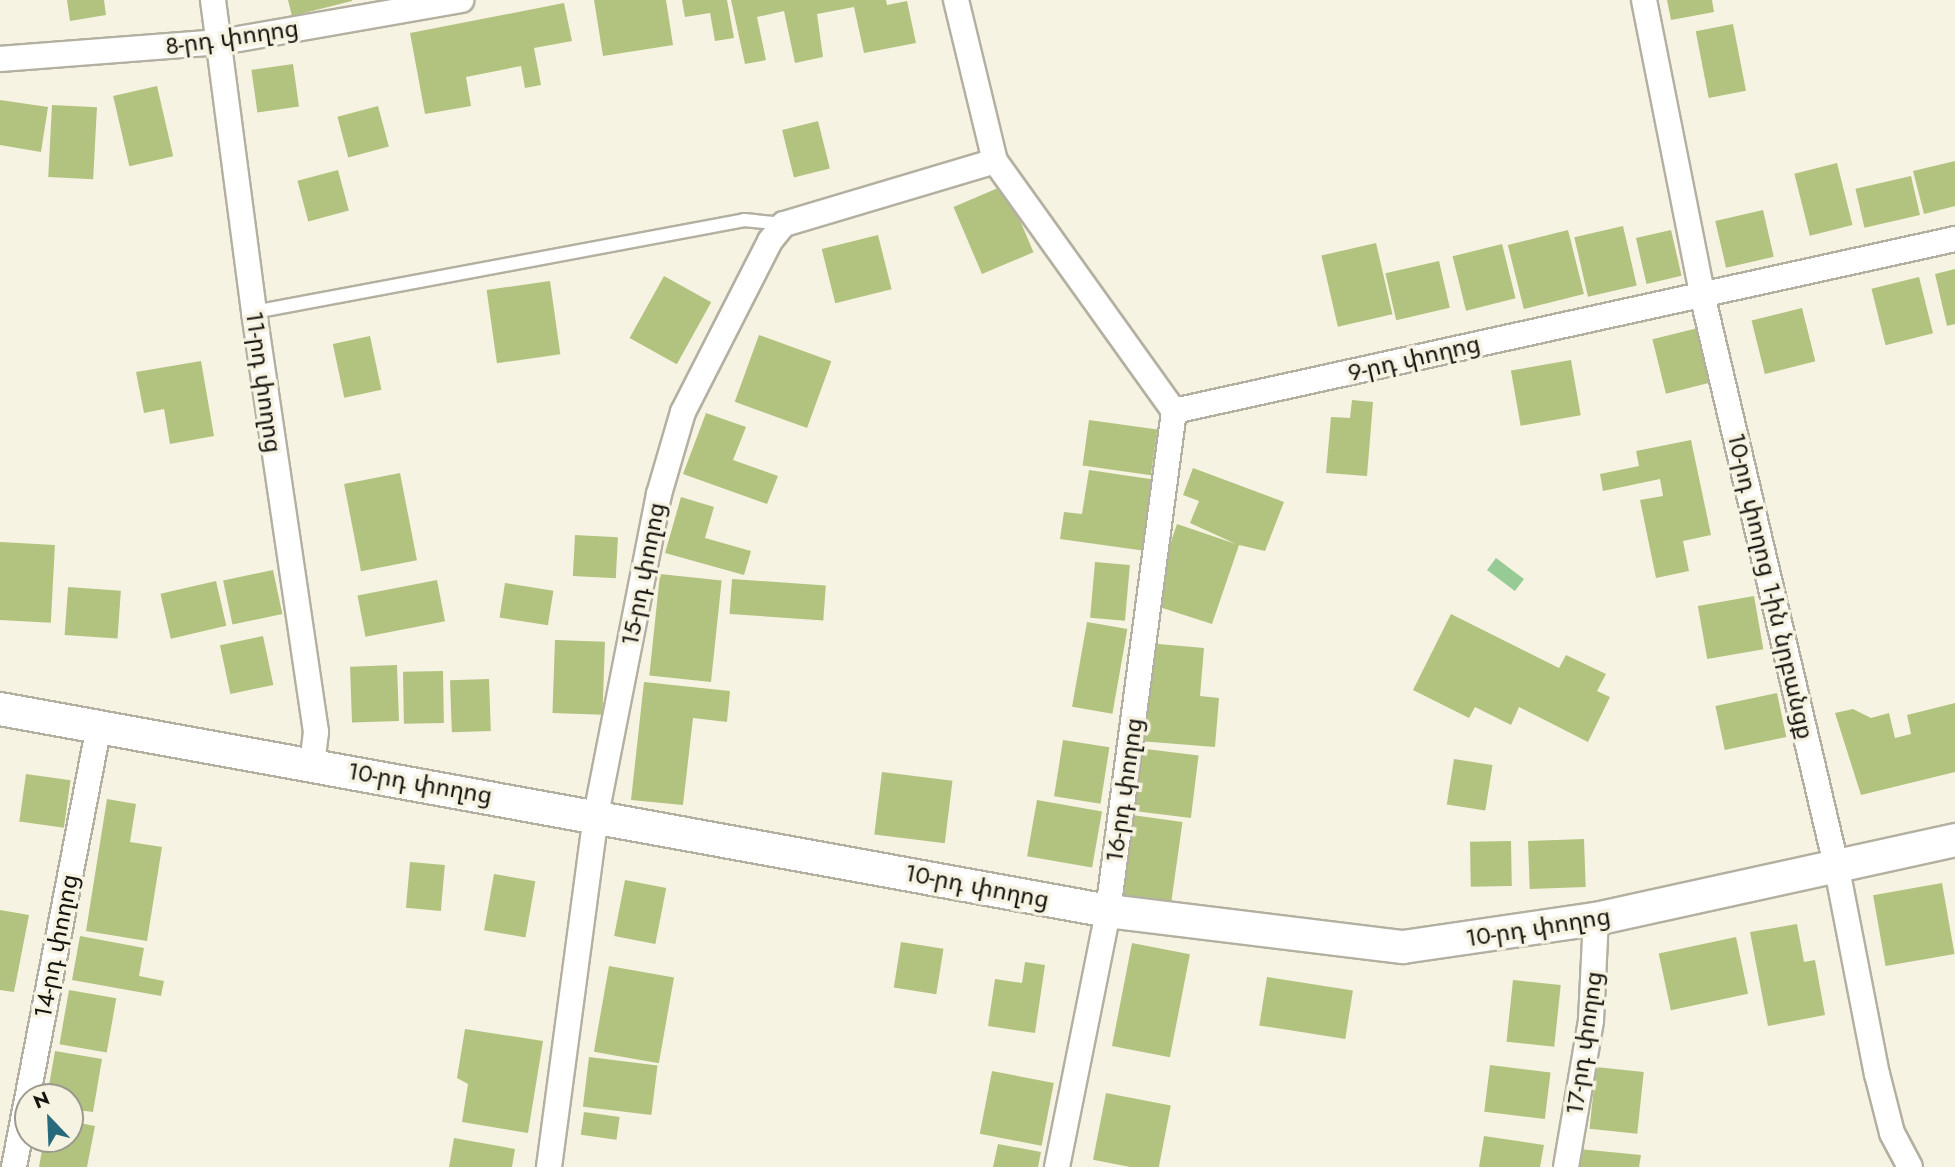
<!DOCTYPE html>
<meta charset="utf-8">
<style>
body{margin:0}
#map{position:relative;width:1955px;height:1167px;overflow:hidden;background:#f7f3e3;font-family:Jost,"Noto Sans Armenian",sans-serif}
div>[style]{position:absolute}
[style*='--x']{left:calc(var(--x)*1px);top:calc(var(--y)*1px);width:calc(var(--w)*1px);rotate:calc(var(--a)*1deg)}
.water>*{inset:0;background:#97cb96;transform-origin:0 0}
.building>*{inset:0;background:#b2c37f;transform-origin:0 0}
.roads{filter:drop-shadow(2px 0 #b4b0a1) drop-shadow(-2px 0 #b4b0a1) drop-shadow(0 2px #b4b0a1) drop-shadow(0 -2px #b4b0a1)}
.service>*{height:12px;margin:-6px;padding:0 6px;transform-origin:6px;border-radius:6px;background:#fff}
.minor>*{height:24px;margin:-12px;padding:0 12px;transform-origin:12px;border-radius:12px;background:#fff}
.tertiary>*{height:32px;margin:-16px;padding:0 16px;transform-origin:16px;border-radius:16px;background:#fff}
span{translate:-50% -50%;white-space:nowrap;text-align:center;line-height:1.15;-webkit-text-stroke:7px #f7f3e3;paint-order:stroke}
.street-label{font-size:24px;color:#14130d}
.north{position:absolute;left:14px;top:1083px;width:70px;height:70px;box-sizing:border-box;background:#f7f3e3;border:2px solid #9c998d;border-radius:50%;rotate:337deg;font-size:19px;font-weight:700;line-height:28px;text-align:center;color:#14130d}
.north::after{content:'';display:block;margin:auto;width:24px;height:32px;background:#266a7b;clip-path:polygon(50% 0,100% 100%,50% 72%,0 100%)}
</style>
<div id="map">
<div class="water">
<div style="left:1496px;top:558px;width:35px;height:15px;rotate:37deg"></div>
</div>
<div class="building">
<div style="clip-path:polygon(67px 0,104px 0,106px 15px,70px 21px)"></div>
<div style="clip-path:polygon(288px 0,352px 0,352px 1px,292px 16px)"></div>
<div style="clip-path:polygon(594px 0,666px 0,673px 45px,603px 56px)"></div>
<div style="clip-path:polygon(682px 0,727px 0,734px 38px,715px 41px,710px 13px,685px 17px)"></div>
<div style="clip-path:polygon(731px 0,886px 0,887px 5px,907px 1px,916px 43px,864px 53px,854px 7px,817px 14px,823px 57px,795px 63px,784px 11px,757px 17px,766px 60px,745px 64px)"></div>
<div style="clip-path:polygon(1667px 0,1712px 0,1714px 12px,1671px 20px)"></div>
<div style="clip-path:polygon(564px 3px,572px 41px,534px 48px,541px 85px,525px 88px,521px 66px,466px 77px,471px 106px,425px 114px,410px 33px)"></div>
<div style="left:1733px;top:24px;width:68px;height:38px;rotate:79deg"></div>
<div style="left:293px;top:64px;width:43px;height:42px;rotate:82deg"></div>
<div style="left:157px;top:86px;width:72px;height:45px;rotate:77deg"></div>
<div style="clip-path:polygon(0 100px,48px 107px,41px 152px,0 145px)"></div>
<div style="left:52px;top:105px;width:45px;height:72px;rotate:3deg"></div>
<div style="left:378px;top:106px;width:42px;height:42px;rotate:75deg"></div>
<div style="left:818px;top:121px;width:49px;height:37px;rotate:76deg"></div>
<div style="clip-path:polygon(1955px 161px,1955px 206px,1924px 214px,1913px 171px)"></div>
<div style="left:1837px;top:163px;width:64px;height:44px;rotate:76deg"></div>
<div style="left:338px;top:170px;width:42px;height:42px;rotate:75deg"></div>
<div style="left:1911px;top:176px;width:40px;height:57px;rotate:77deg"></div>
<div style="left:1005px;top:185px;width:73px;height:56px;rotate:67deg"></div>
<div style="left:1763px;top:210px;width:48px;height:49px;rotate:77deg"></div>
<div style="left:1623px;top:226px;width:61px;height:50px;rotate:77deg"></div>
<div style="left:1568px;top:230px;width:66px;height:62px;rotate:76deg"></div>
<div style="left:1671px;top:230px;width:47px;height:36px;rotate:77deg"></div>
<div style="left:878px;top:235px;width:56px;height:58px;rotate:76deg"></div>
<div style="left:1376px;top:243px;width:73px;height:56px;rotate:77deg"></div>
<div style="left:1502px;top:244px;width:56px;height:51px;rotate:76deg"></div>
<div style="left:1439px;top:261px;width:48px;height:55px;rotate:77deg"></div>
<div style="clip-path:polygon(1955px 269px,1955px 324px,1947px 326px,1935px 274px)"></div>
<div style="left:664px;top:276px;width:54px;height:71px;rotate:29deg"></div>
<div style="left:1919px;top:277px;width:58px;height:49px;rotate:76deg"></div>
<div style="left:550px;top:281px;width:74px;height:64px;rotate:82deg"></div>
<div style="left:1802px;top:308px;width:55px;height:52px;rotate:76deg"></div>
<div style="left:1698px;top:328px;width:56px;height:47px;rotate:76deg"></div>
<div style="left:759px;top:335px;width:77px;height:71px;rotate:20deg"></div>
<div style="left:370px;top:336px;width:55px;height:38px;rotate:78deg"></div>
<div style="left:1571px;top:360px;width:56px;height:61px;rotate:80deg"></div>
<div style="clip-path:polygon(201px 361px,214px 436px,170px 444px,164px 409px,144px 413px,136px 372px)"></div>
<div style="clip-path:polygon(1352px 400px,1373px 402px,1367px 476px,1326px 473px,1331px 417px,1350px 418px)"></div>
<div style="clip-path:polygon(706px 413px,746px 427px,733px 460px,778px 476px,767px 504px,683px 474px)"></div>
<div style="left:1089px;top:420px;width:69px;height:46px;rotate:8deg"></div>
<div style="clip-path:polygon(1691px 440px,1711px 535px,1683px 541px,1689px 571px,1656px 578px,1640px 500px,1663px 496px,1660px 479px,1603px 491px,1600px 474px,1639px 466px,1636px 451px)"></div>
<div style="clip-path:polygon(1193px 468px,1284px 502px,1265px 551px,1239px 545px,1212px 624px,1150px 604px,1177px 524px,1236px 544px,1190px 523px,1199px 501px,1183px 495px)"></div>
<div style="clip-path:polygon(1089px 470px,1157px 480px,1146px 551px,1060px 539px,1064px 512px,1082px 514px)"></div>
<div style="left:400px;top:473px;width:89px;height:57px;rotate:79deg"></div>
<div style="clip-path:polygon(681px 497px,714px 507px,705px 538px,751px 551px,744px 575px,665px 553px)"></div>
<div style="left:575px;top:535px;width:43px;height:41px;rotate:3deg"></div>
<div style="left:0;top:542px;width:55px;height:78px;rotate:3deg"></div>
<div style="left:1095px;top:562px;width:35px;height:56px;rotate:5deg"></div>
<div style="left:273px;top:570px;width:45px;height:51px;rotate:78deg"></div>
<div style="left:660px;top:574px;width:62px;height:102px;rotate:6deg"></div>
<div style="left:732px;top:579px;width:94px;height:35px;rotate:4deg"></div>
<div style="left:437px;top:580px;width:42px;height:81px;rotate:79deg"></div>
<div style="left:216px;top:581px;width:46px;height:57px;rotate:77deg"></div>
<div style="left:505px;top:583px;width:49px;height:35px;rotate:9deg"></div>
<div style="left:68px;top:587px;width:53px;height:48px;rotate:4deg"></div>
<div style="left:1754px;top:596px;width:54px;height:57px;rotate:80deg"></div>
<div style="clip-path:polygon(1451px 614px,1559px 668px,1566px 655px,1606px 674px,1597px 691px,1610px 697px,1588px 742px,1519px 707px,1511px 725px,1475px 707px,1469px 718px,1413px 690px)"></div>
<div style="left:1087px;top:622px;width:41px;height:86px;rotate:10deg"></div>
<div style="left:263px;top:636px;width:50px;height:44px;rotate:78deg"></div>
<div style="left:555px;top:640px;width:50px;height:73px;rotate:2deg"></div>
<div style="clip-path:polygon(1147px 643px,1204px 648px,1200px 696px,1219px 698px,1215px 747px,1139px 741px)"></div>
<div style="left:397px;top:665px;width:56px;height:47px;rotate:88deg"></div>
<div style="left:443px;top:671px;width:52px;height:40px;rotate:89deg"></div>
<div style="left:489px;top:679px;width:52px;height:39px;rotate:88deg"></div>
<div style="clip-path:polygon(644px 682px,730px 691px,727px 722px,693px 718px,683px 805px,631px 800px)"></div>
<div style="left:1777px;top:693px;width:45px;height:63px;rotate:78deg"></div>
<div style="clip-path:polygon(1955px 703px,1955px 772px,1861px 795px,1835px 713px,1853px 709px,1871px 718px,1889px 713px,1895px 738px,1911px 734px,1907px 715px)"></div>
<div style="left:1063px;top:740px;width:47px;height:57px;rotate:9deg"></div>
<div style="left:1138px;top:748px;width:61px;height:63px;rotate:7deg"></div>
<div style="left:1454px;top:759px;width:39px;height:46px;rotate:9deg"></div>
<div style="left:882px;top:772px;width:71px;height:63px;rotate:7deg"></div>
<div style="left:26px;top:774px;width:45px;height:48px;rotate:8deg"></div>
<div style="clip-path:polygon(107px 799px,136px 804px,130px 842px,162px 847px,147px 941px,86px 931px)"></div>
<div style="left:1037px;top:800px;width:66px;height:57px;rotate:10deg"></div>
<div style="left:1132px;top:815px;width:51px;height:82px;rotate:8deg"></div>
<div style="left:1584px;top:839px;width:48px;height:56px;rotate:88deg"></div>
<div style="left:1511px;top:841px;width:45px;height:41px;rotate:89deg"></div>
<div style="left:410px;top:862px;width:35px;height:46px;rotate:5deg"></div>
<div style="left:494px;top:874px;width:42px;height:57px;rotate:10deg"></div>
<div style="left:625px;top:880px;width:42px;height:57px;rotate:11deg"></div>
<div style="left:1942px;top:883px;width:72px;height:70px;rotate:80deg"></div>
<div style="clip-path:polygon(0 910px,29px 915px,14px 992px,0 990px)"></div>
<div style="clip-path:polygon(1797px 924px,1804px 962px,1815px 960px,1825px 1015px,1768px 1026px,1750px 932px)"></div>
<div style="clip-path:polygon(80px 936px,144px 948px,139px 976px,164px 981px,161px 996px,72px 980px)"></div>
<div style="left:1736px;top:937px;width:58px;height:79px;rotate:78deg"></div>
<div style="left:901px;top:942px;width:43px;height:46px;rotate:9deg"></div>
<div style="left:1132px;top:943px;width:59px;height:105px;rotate:11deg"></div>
<div style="clip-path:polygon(1025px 962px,1045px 965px,1035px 1033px,988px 1026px,995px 979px,1022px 983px)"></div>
<div style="left:609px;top:966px;width:66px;height:87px;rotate:10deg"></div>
<div style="left:1267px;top:977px;width:87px;height:49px;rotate:9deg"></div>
<div style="left:1513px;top:980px;width:48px;height:62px;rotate:6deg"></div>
<div style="left:69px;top:990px;width:48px;height:55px;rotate:10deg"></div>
<div style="clip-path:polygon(465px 1029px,543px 1041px,528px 1133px,462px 1122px,468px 1084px,457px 1078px)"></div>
<div style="clip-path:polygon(55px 1051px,102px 1059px,93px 1112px,70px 1109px,70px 1097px,47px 1097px)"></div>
<div style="left:589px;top:1057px;width:69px;height:50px;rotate:7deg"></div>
<div style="left:1490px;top:1065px;width:61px;height:47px;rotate:7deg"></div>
<div style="left:1596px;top:1067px;width:48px;height:62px;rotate:6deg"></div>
<div style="left:992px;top:1071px;width:63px;height:64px;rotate:11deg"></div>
<div style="left:1106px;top:1093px;width:66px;height:68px;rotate:11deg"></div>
<div style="left:584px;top:1112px;width:36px;height:23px;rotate:8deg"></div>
<div style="clip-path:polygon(70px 1121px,95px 1126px,87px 1167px,39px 1167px,44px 1139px,70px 1139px)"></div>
<div style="clip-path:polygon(1484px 1136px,1544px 1145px,1540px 1167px,1479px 1167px)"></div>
<div style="clip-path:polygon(454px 1138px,515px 1149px,512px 1167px,449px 1167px)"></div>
<div style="clip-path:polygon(998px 1144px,1041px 1152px,1038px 1167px,993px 1167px)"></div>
<div style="clip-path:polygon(1579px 1149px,1641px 1155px,1639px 1167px,1577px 1167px)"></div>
</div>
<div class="roads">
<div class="service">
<div style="--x:254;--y:312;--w:499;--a:-10.6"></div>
<div style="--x:744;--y:220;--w:40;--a:5.7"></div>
</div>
<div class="minor">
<div style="--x:213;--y:0;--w:315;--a:82.5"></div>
<div style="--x:254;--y:312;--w:425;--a:81.6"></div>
<div style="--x:316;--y:732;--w:32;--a:97"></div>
<div style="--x:956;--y:0;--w:166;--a:76.4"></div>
<div style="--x:995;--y:161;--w:307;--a:54.4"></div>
<div style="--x:1174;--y:411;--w:800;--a:-12.42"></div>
<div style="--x:1644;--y:0;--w:300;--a:78.8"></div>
<div style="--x:1702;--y:294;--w:591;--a:76.79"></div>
<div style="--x:1837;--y:869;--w:209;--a:79"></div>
<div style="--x:1877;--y:1074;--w:61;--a:75.7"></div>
<div style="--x:1892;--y:1133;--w:38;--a:62"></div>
<div style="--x:0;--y:59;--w:222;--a:-4.4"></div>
<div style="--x:221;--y:42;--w:244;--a:-9.9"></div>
<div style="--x:14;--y:1167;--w:450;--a:-79.1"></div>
<div style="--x:549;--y:1167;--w:355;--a:-82.4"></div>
<div style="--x:596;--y:815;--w:327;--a:-78.9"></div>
<div style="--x:659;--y:494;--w:85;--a:-73.7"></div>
<div style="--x:683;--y:412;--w:192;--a:-63"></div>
<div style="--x:770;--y:241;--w:22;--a:-51"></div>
<div style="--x:784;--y:224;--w:220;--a:-16.6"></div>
<div style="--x:1057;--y:1167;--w:261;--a:-78.7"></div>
<div style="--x:1108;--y:911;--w:504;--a:-82.48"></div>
<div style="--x:1566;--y:1167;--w:149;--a:-80.3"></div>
<div style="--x:1591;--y:1020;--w:101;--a:-87.2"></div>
</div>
<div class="tertiary">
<div style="--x:0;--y:709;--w:1126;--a:10.33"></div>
<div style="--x:1108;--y:911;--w:297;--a:7"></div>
<div style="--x:1403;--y:947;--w:195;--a:-8.3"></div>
<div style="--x:1596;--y:919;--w:368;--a:-12.4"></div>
</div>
</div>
<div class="street-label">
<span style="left:232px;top:37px;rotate:-8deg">8-րդ փողոց</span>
<span style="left:1414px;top:358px;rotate:-13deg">9-րդ փողոց</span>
<span style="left:264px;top:382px;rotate:82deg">11-րդ փողոց</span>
<span style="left:643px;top:574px;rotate:-79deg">15-րդ փողոց</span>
<span style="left:1771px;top:586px;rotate:77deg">10-րդ փողոց 1-ին նրբանցք</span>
<span style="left:420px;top:783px;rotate:10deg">10-րդ փողոց</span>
<span style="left:1124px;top:790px;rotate:-82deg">16-րդ փողոց</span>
<span style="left:977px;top:886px;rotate:11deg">10-րդ փողոց</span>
<span style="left:1538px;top:927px;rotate:-9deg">10-րդ փողոց</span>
<span style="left:56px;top:946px;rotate:-79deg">14-րդ փողոց</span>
<span style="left:1584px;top:1043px;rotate:-82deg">17-րդ փողոց</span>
</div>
<div class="north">N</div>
</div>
